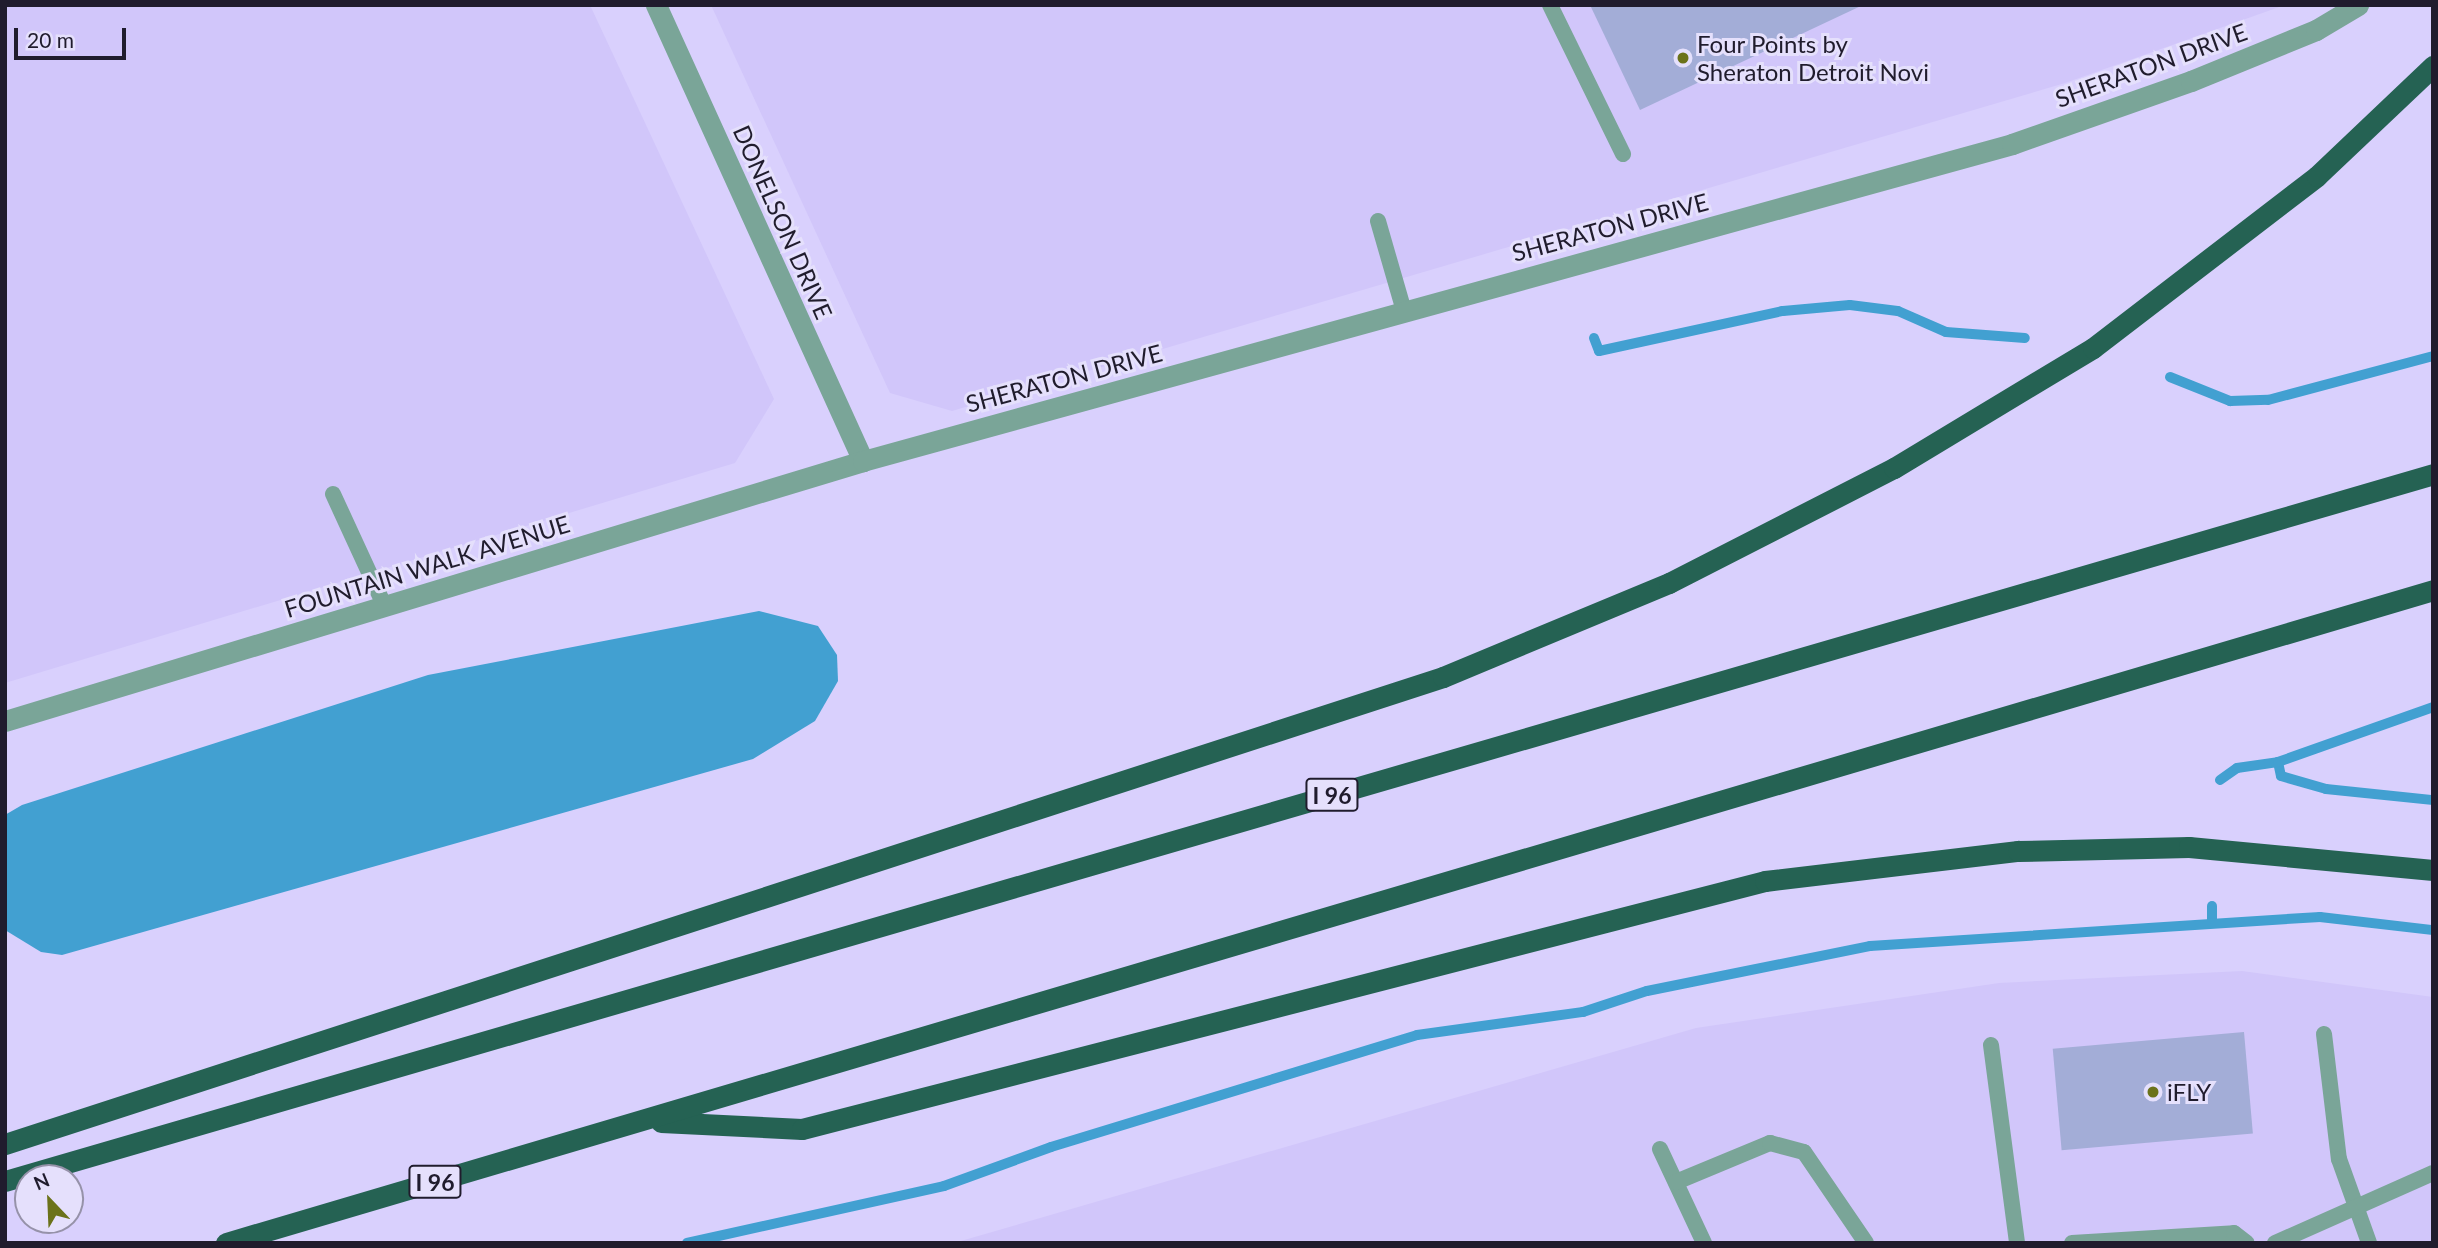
<!DOCTYPE html>
<style>
body{margin:0}
#map{position:relative;width:2438px;height:1248px;overflow:hidden;background:#d9d0fd;font-family:Lato,sans-serif}
div>[style]{position:absolute}
[style*='--x']{left:calc(var(--x)*1px);top:calc(var(--y)*1px);width:calc(var(--w)*1px);rotate:calc(var(--a)*1deg)}
.built>*{inset:0;background:#d1c6fa}
.water>*{inset:0;background:#42a0d1}
.stream>*{height:10px;margin:-5px;padding:0 5px;transform-origin:5px;border-radius:5px;background:#42a0d1}
.building>*{inset:0;background:#a3add7;transform-origin:0 0}
.service>*{height:16px;margin:-8px;padding:0 8px;transform-origin:8px;border-radius:8px;background:#7aa598}
.minor>*{height:21px;margin:-10.5px;padding:0 10.5px;transform-origin:10.5px;border-radius:10.5px;background:#7aa598}
.motorway>*{height:21px;margin:-10.5px;padding:0 10.5px;transform-origin:10.5px;border-radius:10.5px;background:#256253}
.dots>*{width:19px;height:19px;translate:-50% -50%;box-sizing:border-box;border:4px solid #e5e0fc;border-radius:50%}
span{translate:-50% -50%;white-space:nowrap;text-align:center;line-height:1.15;-webkit-text-stroke:6px #e5e0fc;paint-order:stroke}
.shield-label span{padding:2px 5px;background:#e5e0fc;border:2px solid;border-radius:5px;-webkit-text-stroke-width:0}
.shield-label{font-size:23px;color:#201c2d;font-weight:700}
.poi-label{font-size:24px;color:#201c2d}
.left{translate:0 -50%;text-align:left}
.street-label{font-size:24px;color:#201c2d}
.frame{position:absolute;inset:0;border:7px solid #201c2d;pointer-events:none}
.north{position:absolute;left:14px;top:1164px;width:70px;height:70px;box-sizing:border-box;background:#e5e0fc;border:2px solid #9692a9;border-radius:50%;rotate:337deg;font-size:19px;font-weight:700;line-height:28px;text-align:center;color:#201c2d}
.north::after{content:'';display:block;margin:auto;width:24px;height:32px;background:#6b721a;clip-path:polygon(50% 0,100% 100%,50% 72%,0 100%)}
.scale{position:absolute;left:14px;top:28px;width:112px;height:32px;box-sizing:border-box;border:4px solid #201c2d;border-top:0;padding-left:9px;font-size:21px;line-height:24px;white-space:nowrap;color:#201c2d;-webkit-text-stroke:5px #e5e0fc;paint-order:stroke}
</style>
<div id="map">
<div class="built">
<div style="clip-path:polygon(5px 5px,590px 5px,774px 399px,735px 463px,5px 683px)"></div>
<div style="clip-path:polygon(711px 5px,2285px 5px,2065px 83px,952px 411px,890px 393px)"></div>
<div style="clip-path:polygon(2242px 971px,2433px 997px,2433px 1243px,954px 1243px,1696px 1028px,1999px 983px)"></div>
</div>
<div class="water">
<div style="clip-path:polygon(759px 611px,818px 626px,837px 655px,838px 681px,815px 721px,753px 759px,62px 955px,41px 952px,5px 930px,5px 815px,22px 805px,428px 675px)"></div>
</div>
<div class="stream">
<div style="--x:1594;--y:338;--w:14;--a:69"></div>
<div style="--x:1599;--y:351;--w:188;--a:-12.3"></div>
<div style="--x:1783;--y:311;--w:67;--a:-5.1"></div>
<div style="--x:1850;--y:305;--w:48;--a:7.1"></div>
<div style="--x:1898;--y:311;--w:52;--a:23.6"></div>
<div style="--x:1946;--y:332;--w:79;--a:4.3"></div>
<div style="--x:2170;--y:377;--w:65;--a:21.8"></div>
<div style="--x:2230;--y:401;--w:38;--a:-2"></div>
<div style="--x:2268;--y:400;--w:171;--a:-14.9"></div>
<div style="--x:2278;--y:762;--w:14;--a:78"></div>
<div style="--x:2281;--y:776;--w:47;--a:16.1"></div>
<div style="--x:2326;--y:789;--w:108;--a:5.9"></div>
<div style="--x:2220;--y:780;--w:21;--a:-35"></div>
<div style="--x:2237;--y:768;--w:41;--a:-8.3"></div>
<div style="--x:2278;--y:762;--w:164;--a:-19.5"></div>
<div style="--x:2212;--y:922;--w:16;--a:-90"></div>
<div style="--x:687;--y:1243;--w:263;--a:-12.5"></div>
<div style="--x:944;--y:1186;--w:114;--a:-20"></div>
<div style="--x:1051;--y:1147;--w:383;--a:-17"></div>
<div style="--x:1417;--y:1035;--w:168;--a:-7.9"></div>
<div style="--x:1583;--y:1012;--w:67;--a:-18.2"></div>
<div style="--x:1647;--y:991;--w:227;--a:-11.4"></div>
<div style="--x:1870;--y:946;--w:451;--a:-3.7"></div>
<div style="--x:2320;--y:917;--w:114;--a:6.6"></div>
</div>
<div class="building">
<div style="clip-path:polygon(1590px 5px,1863px 5px,1640px 110px)"></div>
<div style="left:2244px;top:1032px;width:102px;height:192px;rotate:85deg"></div>
</div>
<div class="service">
<div style="--x:1550;--y:5;--w:166;--a:63.9"></div>
<div style="--x:1378;--y:221;--w:94;--a:73.9"></div>
<div style="--x:333;--y:494;--w:124;--a:65.3"></div>
<div style="--x:2324;--y:1034;--w:126;--a:83.2"></div>
<div style="--x:2339;--y:1159;--w:89;--a:70.3"></div>
<div style="--x:1991;--y:1045;--w:200;--a:82.5"></div>
<div style="--x:1660;--y:1149;--w:104;--a:64.9"></div>
<div style="--x:1676;--y:1182;--w:102;--a:-22.5"></div>
<div style="--x:1770;--y:1143;--w:35;--a:15"></div>
<div style="--x:1804;--y:1152;--w:110;--a:55.7"></div>
<div style="--x:2072;--y:1243;--w:162;--a:-3.5"></div>
<div style="--x:2234;--y:1233;--w:16;--a:38"></div>
<div style="--x:2275;--y:1243;--w:173;--a:-23.9"></div>
</div>
<div class="minor">
<div style="--x:656;--y:5;--w:501;--a:65.58"></div>
<div style="--x:5;--y:721;--w:897;--a:-16.86"></div>
<div style="--x:863;--y:461;--w:1192;--a:-15.42"></div>
<div style="--x:2012;--y:144;--w:190;--a:-19.4"></div>
<div style="--x:2191;--y:81;--w:135;--a:-22.2"></div>
<div style="--x:2316;--y:30;--w:49;--a:-30.8"></div>
</div>
<div class="motorway">
<div style="--x:661;--y:1122;--w:141;--a:2.8"></div>
<div style="--x:802;--y:1129;--w:994;--a:-14.44"></div>
<div style="--x:1765;--y:881;--w:255;--a:-6.8"></div>
<div style="--x:2018;--y:851;--w:171;--a:-1.3"></div>
<div style="--x:2189;--y:847;--w:245;--a:5.4"></div>
<div style="--x:5;--y:1144;--w:1512;--a:-17.99"></div>
<div style="--x:1443;--y:677;--w:245;--a:-22.6"></div>
<div style="--x:1669;--y:583;--w:253;--a:-27.1"></div>
<div style="--x:1894;--y:468;--w:232;--a:-31.1"></div>
<div style="--x:2093;--y:348;--w:282;--a:-37.5"></div>
<div style="--x:2317;--y:176;--w:160;--a:-43.5"></div>
<div style="--x:5;--y:1181;--w:2529;--a:-16.23"></div>
<div style="--x:226;--y:1243;--w:2302;--a:-16.48"></div>
</div>
<div class="dots">
<div style="left:1683px;top:58px;background:#6b721a"></div>
<div style="left:2153px;top:1092px;background:#6b721a"></div>
</div>
<div class="shield-label">
<span style="left:1332px;top:795px">I 96</span>
<span style="left:435px;top:1182px">I 96</span>
</div>
<div class="poi-label">
<span class="left" style="left:1697px;top:58px">Four Points by<br>Sheraton Detroit Novi</span>
<span class="left" style="left:2167px;top:1092px">iFLY</span>
</div>
<div class="street-label">
<span style="left:2151px;top:65px;rotate:-20deg">SHERATON DRIVE</span>
<span style="left:783px;top:222px;rotate:66deg">DONELSON DRIVE</span>
<span style="left:1610px;top:227px;rotate:-15deg">SHERATON DRIVE</span>
<span style="left:1064px;top:378px;rotate:-15deg">SHERATON DRIVE</span>
<span style="left:427px;top:566px;rotate:-17deg">FOUNTAIN WALK AVENUE</span>
</div>
<div class="frame"></div>
<div class="north">N</div>
<div class="scale">20 m</div>
</div>
